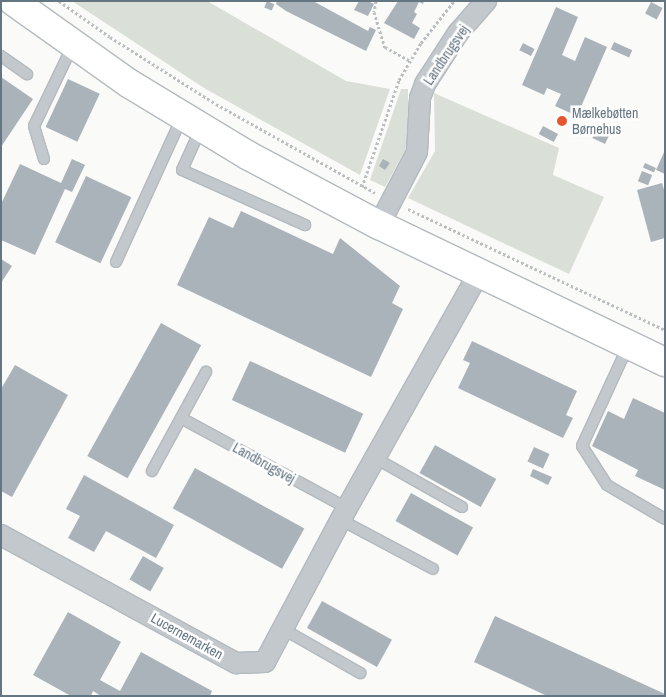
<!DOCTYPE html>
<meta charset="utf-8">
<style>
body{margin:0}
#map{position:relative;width:666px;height:697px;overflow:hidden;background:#fafaf8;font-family:"Archivo Narrow",sans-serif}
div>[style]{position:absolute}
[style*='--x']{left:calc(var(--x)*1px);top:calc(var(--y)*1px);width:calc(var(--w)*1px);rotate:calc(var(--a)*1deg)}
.green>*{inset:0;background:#dadfd7}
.building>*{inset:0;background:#aab3b9;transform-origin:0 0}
.path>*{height:3px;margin-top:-1.5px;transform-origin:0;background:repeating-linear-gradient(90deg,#bbbfc2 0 2.5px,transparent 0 5px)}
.roads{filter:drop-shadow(1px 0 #b3babf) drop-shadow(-1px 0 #b3babf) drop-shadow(0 1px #b3babf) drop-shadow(0 -1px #b3babf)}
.lane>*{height:10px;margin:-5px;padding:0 5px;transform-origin:5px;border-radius:5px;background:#c3c8cc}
.street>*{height:20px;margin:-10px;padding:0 10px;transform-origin:10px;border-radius:10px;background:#c3c8cc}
.secondary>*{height:28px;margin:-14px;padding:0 14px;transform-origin:14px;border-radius:14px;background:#fff}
.dots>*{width:14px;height:14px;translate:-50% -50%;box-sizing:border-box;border:2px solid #fff;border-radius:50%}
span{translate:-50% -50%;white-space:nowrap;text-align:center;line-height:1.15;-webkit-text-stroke:5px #fff;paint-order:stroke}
.street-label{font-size:14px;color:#657683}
.poi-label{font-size:14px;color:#657683}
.left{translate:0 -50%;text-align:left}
.frame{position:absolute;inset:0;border:2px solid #657683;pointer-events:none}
</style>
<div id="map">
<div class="green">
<div style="clip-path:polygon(72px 1px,207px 1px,346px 81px,390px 89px,360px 175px,204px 88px)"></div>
<div style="clip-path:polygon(401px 89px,408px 89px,408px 145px,385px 187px,370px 180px)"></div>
<div style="clip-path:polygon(434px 93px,559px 148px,553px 175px,604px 197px,569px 274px,408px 198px,435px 151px)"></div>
</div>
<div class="building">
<div style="left:267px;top:1px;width:8px;height:7px;rotate:23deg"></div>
<div style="clip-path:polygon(277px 1px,313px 1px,368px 31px,370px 27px,376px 30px,366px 51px,286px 11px,276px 4px)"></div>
<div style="clip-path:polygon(359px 1px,368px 1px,374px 4px,368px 16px,354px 10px)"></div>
<div style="clip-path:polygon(398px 1px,424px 1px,423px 4px,419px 2px,414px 12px,417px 14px,412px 23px,420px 28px,414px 39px,384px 23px)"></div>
<div style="left:651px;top:2px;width:13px;height:13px;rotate:27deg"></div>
<div style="clip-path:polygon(556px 7px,578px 17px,562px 55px,575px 61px,585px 37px,607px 47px,577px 116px,555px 106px,561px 94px,547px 88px,544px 95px,522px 85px)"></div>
<div style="left:614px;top:42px;width:20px;height:8px;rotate:24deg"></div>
<div style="left:523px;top:43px;width:13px;height:8px;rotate:27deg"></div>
<div style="clip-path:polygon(1px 77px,33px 99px,1px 147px)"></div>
<div style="left:68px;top:79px;width:35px;height:53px;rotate:25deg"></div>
<div style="left:543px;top:126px;width:17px;height:9px;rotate:28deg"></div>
<div style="left:597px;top:128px;width:14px;height:11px;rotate:25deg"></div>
<div style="clip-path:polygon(665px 150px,665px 174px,656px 170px)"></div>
<div style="clip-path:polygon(72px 159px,85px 165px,72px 192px,65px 189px,35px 255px,1px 240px,1px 204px,20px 164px,61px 183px)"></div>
<div style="clip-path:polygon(383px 159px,390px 163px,385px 170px,379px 166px)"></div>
<div style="left:645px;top:163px;width:12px;height:5px;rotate:24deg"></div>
<div style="left:642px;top:171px;width:11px;height:11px;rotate:22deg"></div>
<div style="left:86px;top:176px;width:50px;height:73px;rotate:25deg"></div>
<div style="clip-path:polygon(662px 183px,665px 193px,665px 238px,651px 242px,637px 190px)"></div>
<div style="clip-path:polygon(241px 211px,333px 254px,340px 238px,400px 286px,392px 303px,403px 309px,371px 377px,177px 285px,209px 217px,233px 228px)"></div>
<div style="clip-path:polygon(1px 259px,12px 266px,1px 283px)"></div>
<div style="left:161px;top:323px;width:46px;height:152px;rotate:29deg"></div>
<div style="clip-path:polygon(472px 341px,577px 391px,566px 415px,573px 418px,563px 438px,458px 388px,470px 363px,463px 360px)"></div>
<div style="left:250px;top:361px;width:125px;height:43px;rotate:25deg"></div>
<div style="clip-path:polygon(15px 365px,68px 395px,12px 497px,1px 491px,1px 389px)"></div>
<div style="clip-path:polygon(633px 398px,665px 413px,665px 490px,635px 476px,638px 470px,592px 446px,608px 411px,624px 419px)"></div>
<div style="left:435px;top:445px;width:70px;height:32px;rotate:29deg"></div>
<div style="left:534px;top:447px;width:17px;height:16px;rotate:24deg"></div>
<div style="left:195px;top:468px;width:125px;height:46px;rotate:29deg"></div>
<div style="clip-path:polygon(533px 469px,552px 477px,548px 485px,530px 476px)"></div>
<div style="clip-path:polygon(84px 475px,174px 525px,156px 558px,106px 531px,94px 552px,68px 538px,80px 516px,66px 509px)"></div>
<div style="left:411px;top:493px;width:71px;height:32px;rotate:29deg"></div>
<div style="left:143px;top:556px;width:24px;height:27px;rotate:30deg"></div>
<div style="left:322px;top:601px;width:80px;height:31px;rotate:29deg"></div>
<div style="clip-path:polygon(68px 612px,121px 642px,100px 680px,120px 691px,141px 652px,212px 691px,210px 696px,101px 696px,93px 691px,91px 696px,71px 696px,33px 675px)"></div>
<div style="clip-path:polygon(495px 616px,665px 694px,665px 696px,547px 696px,474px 662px)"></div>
</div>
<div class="path">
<div style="--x:59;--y:1;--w:62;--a:35.2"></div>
<div style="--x:110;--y:37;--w:125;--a:32.3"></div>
<div style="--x:216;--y:104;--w:182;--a:29.2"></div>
<div style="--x:376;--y:1;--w:11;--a:100"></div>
<div style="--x:374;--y:12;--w:37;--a:73"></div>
<div style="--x:385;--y:47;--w:29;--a:29"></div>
<div style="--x:362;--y:187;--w:113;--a:-70.9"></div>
<div style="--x:399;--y:80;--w:43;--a:-59.3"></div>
<div style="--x:421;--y:43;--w:53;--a:-51.8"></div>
<div style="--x:408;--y:209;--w:284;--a:25.2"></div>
</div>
<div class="roads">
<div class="lane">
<div style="--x:1;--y:56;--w:32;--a:35"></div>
<div style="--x:201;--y:128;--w:46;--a:114.3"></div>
<div style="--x:182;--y:170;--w:135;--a:24.1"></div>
<div style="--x:44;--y:159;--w:34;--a:-107"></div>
<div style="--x:34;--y:126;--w:90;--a:-64.3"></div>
<div style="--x:116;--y:262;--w:159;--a:-65.5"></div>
<div style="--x:628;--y:346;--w:110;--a:114.7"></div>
<div style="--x:582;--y:446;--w:46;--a:57.3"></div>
<div style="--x:607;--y:485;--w:67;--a:30.4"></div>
<div style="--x:181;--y:418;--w:189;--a:28.5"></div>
<div style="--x:375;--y:458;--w:100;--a:29.4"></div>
<div style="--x:152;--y:471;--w:113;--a:-61.4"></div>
<div style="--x:341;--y:520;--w:104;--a:28"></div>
<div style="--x:283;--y:629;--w:89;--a:29.7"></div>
</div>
<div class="street">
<div style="--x:379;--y:225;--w:82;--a:-62.5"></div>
<div style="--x:417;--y:152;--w:54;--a:-86.8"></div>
<div style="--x:420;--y:98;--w:15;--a:-70"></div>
<div style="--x:425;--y:84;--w:61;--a:-57.1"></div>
<div style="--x:458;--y:33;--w:43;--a:-48.8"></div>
<div style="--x:1;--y:535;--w:268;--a:28.6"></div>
<div style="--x:236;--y:663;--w:29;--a:-2"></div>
<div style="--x:265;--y:662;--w:174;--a:-62"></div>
<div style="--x:347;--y:508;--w:270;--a:-60.7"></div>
</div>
<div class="secondary">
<div style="--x:13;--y:1;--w:143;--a:35.4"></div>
<div style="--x:130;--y:84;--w:139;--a:31.2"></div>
<div style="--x:249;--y:156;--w:147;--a:28"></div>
<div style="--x:379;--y:225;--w:317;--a:25.6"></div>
</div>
</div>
<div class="dots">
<div style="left:562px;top:121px;background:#e4572e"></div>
</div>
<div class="street-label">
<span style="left:446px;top:55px;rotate:-56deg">Landbrugsvej</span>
<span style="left:264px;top:463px;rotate:29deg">Landbrugsvej</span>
<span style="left:187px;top:636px;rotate:29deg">Lucernemarken</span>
</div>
<div class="poi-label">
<span class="left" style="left:572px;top:121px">Mælkebøtten<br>Børnehus</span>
</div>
<div class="frame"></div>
</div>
